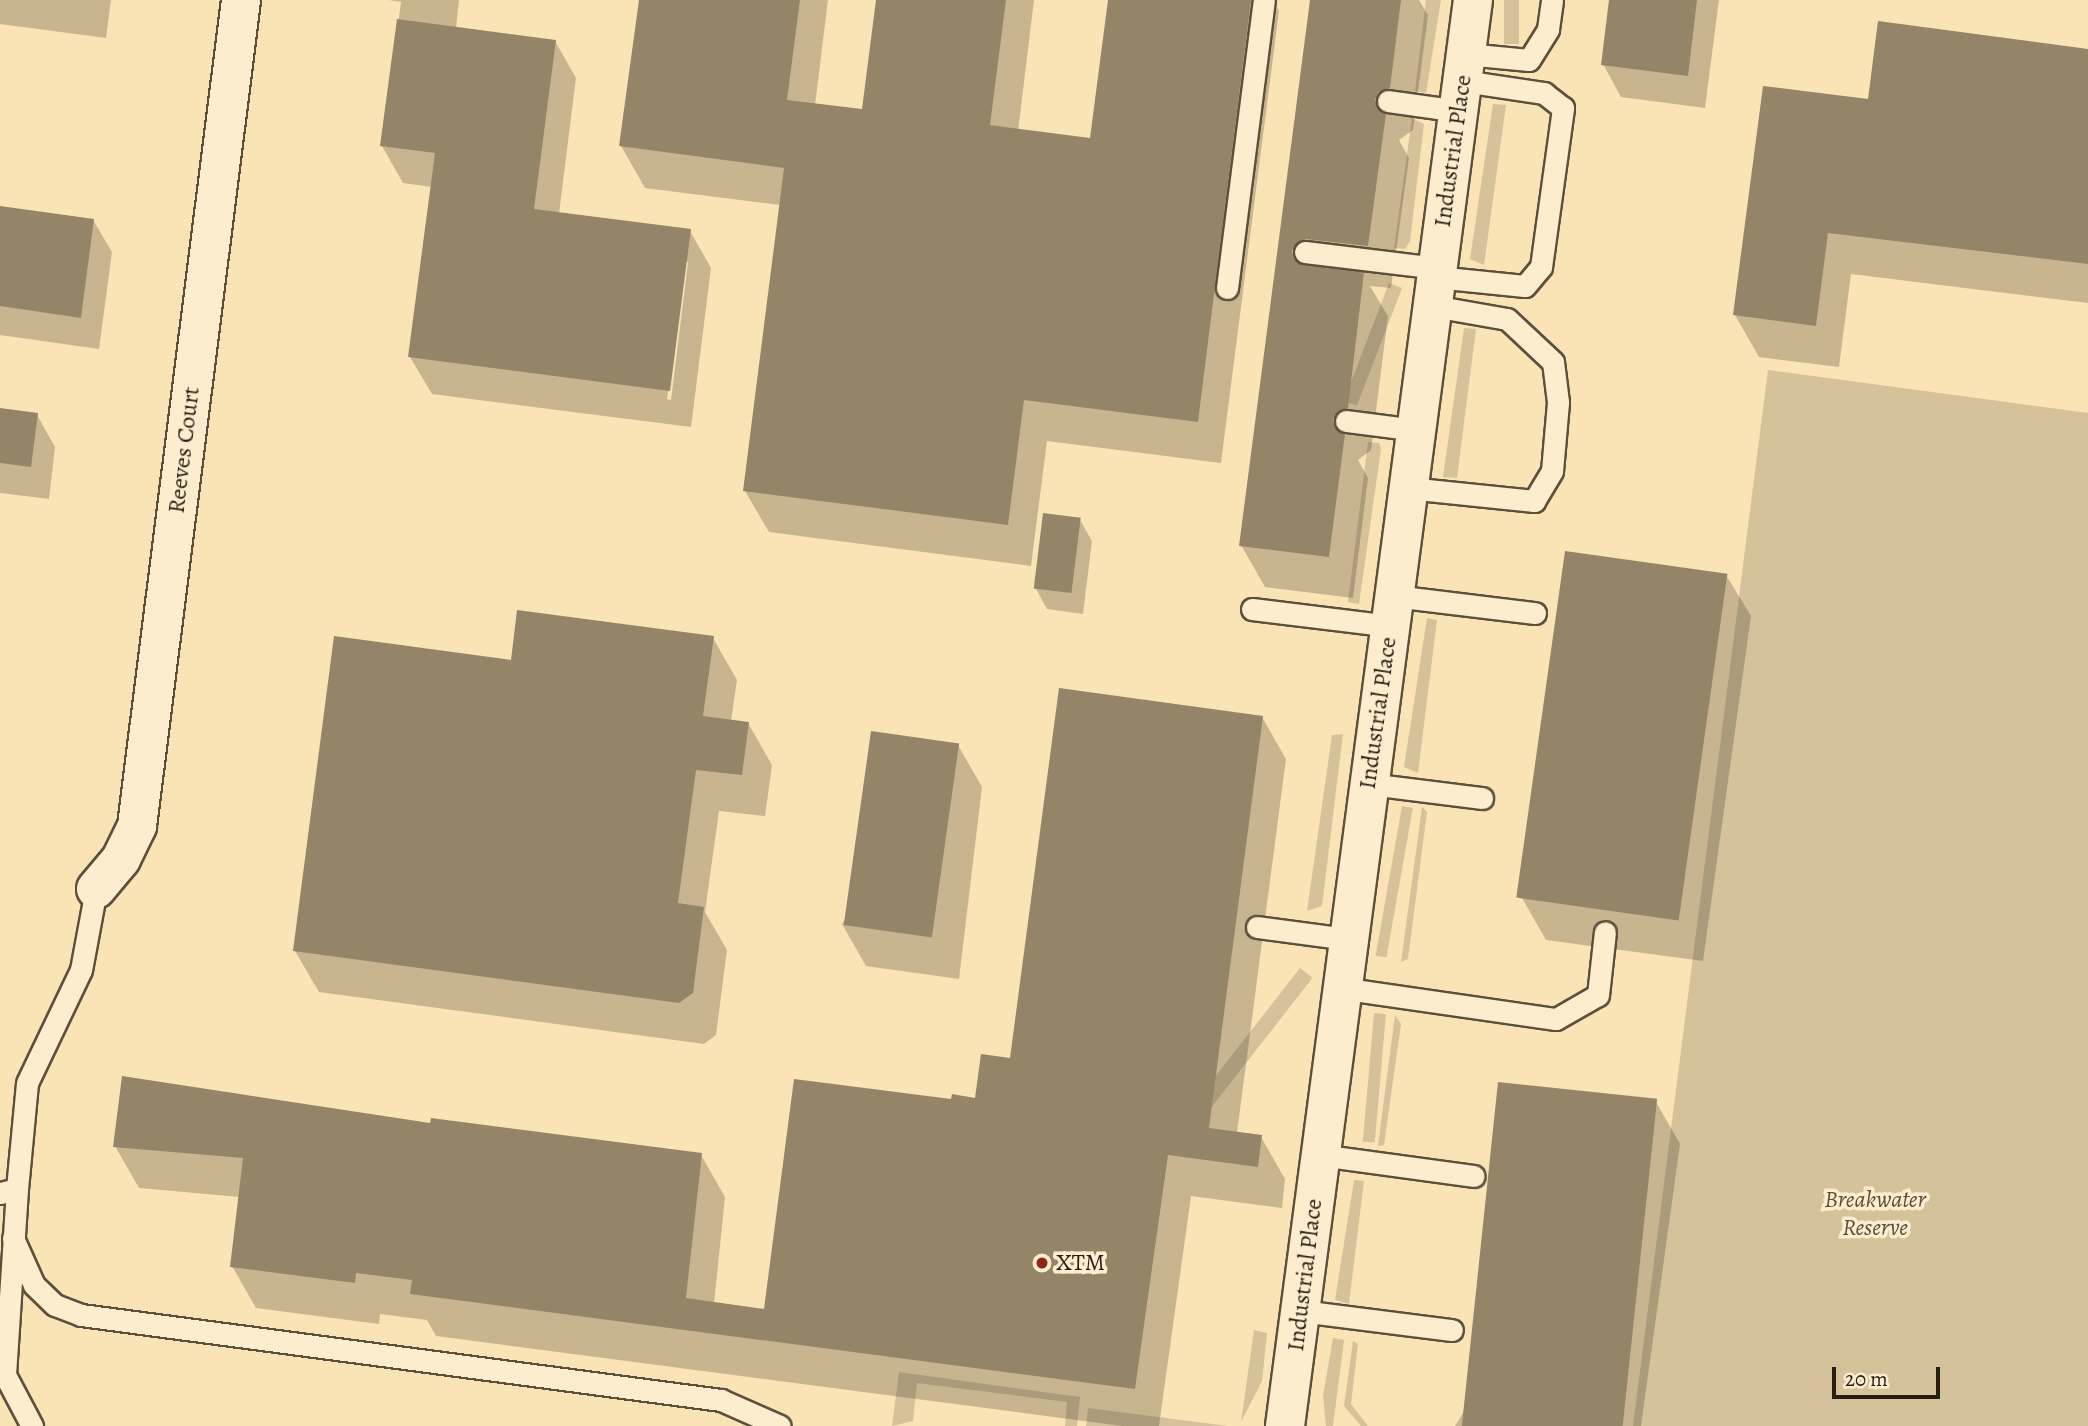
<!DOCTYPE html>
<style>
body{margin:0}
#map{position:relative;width:2088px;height:1426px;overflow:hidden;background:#fae3b5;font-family:Alegreya,serif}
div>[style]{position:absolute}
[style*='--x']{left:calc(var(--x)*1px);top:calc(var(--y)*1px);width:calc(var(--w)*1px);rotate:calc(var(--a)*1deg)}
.green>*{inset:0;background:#d6c29a;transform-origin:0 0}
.shadow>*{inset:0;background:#0003}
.building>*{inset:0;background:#958568;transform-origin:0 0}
.roads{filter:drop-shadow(2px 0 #5c503c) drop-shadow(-2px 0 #5c503c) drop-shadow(0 2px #5c503c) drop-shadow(0 -2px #5c503c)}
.service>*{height:21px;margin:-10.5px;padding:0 10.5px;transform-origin:10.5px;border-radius:10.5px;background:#fcedcf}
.minor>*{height:38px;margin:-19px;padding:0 19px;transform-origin:19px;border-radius:19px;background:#fcedcf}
.dots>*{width:19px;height:19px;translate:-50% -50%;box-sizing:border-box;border:4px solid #fcedcf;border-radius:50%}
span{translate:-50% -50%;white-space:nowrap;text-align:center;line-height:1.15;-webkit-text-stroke:7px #fcedcf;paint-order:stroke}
.street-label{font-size:24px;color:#281f14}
.park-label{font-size:24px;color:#5c503c;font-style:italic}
.poi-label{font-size:24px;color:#281f14}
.left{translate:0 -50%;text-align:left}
.scale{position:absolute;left:1832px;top:1367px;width:108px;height:32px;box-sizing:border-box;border:4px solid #281f14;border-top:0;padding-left:9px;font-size:21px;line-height:24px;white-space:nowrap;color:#281f14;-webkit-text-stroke:5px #fcedcf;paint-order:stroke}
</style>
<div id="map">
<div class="green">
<div style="clip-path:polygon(1426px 0,1441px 0,1426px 93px,1415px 91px)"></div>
<div style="left:1504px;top:0;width:15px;height:44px"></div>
<div style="clip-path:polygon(1493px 104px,1506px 105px,1484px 265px,1470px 259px)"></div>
<div style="clip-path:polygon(1412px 118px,1424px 124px,1410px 241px,1405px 249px,1394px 248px)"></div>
<div style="left:1389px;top:283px;width:14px;height:126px;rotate:21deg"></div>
<div style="clip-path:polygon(1464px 328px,1476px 329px,1457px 478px,1443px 477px)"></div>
<div style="clip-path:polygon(1768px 370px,2088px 413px,2088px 1426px,1633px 1426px)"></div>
<div style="clip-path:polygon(1368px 442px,1379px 443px,1381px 449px,1359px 604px,1348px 602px)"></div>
<div style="clip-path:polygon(1427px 618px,1437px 620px,1418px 773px,1404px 767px)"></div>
<div style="clip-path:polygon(1343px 734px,1322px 906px,1307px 911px,1332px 735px)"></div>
<div style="left:1402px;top:806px;width:11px;height:152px;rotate:10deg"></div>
<div style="clip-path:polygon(1422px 807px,1427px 812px,1408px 959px,1401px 962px)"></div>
<div style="left:1300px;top:968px;width:16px;height:219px;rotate:38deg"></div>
<div style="left:1374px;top:1013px;width:12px;height:129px;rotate:5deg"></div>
<div style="clip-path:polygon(1395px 1015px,1401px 1024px,1384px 1145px,1378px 1146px)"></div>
<div style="clip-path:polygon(1354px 1180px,1364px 1181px,1349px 1304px,1335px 1300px)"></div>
<div style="clip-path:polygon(1254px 1330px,1267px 1333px,1262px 1381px,1241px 1422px)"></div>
<div style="clip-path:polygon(1333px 1338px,1344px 1340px,1333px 1426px,1326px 1426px,1323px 1396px)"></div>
<div style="clip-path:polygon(1353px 1341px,1358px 1344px,1351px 1404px,1368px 1426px,1361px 1426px,1344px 1406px)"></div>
<div style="clip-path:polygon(899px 1372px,1080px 1397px,1077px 1426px,1065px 1426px,1067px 1402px,917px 1383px,913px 1421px,892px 1426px)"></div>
<div style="clip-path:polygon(1088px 1408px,1228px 1426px,1086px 1426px)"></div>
</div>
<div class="shadow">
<div style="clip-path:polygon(0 0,111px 0,106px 38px,0 24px)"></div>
<div style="clip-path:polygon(evenodd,389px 0,459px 0,456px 28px,555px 41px,576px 78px,559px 214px,690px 231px,711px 268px,691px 427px,432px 394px,410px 357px,432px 187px,403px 183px,382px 146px,401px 2px,389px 0,685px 262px,688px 262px,671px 400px,667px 399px,685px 262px)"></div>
<div style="clip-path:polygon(641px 0,828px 0,815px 105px,864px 111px,878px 0,1034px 0,1018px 131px,1092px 140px,1110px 0,1273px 0,1279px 11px,1221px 463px,1047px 441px,1031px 566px,769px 532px,745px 491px,781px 205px,645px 188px,621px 146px)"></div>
<div style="clip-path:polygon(1312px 0,1419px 0,1428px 15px,1413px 130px,1399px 140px,1409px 158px,1391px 288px,1370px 286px,1388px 316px,1371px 450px,1358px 460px,1368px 478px,1353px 598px,1265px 587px,1241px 545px)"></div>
<div style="clip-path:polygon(1611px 0,1719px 0,1705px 108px,1621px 97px,1603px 64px)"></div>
<div style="clip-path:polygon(2088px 51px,2088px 303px,1851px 274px,1839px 367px,1759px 357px,1735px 315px,1869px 101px)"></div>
<div style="clip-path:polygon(0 208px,93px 220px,112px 252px,99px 349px,0 335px)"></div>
<div style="clip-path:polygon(0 410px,37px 415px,55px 447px,49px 499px,0 493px)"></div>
<div style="clip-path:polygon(1080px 520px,1092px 541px,1083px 614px,1047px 609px,1035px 587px)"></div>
<div style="clip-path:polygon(1726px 575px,1751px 616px,1703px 961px,1546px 940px,1522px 898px)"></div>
<div style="clip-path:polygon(713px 638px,737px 680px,731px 721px,748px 723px,772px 765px,765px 816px,719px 811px,705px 912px,727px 950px,716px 1035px,704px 1044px,319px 992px,295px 951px,512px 662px)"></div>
<div style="clip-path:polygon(1262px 717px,1286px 759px,1237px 1133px,1261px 1137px,1285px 1179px,1282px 1208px,1191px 1196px,1159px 1426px,1122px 1426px,436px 1336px,427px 1320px,380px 1314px,379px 1324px,256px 1308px,232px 1266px,240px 1197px,139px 1188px,115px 1146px,431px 1125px,701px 1155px,725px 1197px,714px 1304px,766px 1311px,953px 1101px,977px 1099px,1011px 1060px)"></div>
<div style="clip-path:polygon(958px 745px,982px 787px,959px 979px,866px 966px,842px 924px)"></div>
<div style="clip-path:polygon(1656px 1102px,1680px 1144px,1641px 1426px,1455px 1426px)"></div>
</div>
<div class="building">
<div style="clip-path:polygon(639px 0,800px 0,787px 100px,862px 109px,876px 0,1006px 0,990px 125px,1090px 138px,1108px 0,1251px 0,1198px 422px,1024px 400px,1008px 525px,743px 491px,784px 168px,619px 146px)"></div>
<div style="clip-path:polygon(1310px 0,1401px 0,1390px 88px,1378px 92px,1375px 100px,1386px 114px,1368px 246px,1306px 239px,1292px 250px,1293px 258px,1303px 265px,1364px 272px,1348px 408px,1333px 419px,1334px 427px,1345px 434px,1329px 557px,1239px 546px)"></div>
<div style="clip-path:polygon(1609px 0,1697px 0,1688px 76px,1601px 65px)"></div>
<div style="clip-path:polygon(397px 19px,556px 40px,534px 209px,691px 229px,670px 391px,408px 357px,435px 153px,380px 146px)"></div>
<div style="clip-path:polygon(1878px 21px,2088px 49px,2088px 264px,1828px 233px,1816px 326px,1733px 315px,1763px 86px,1868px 99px)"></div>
<div style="clip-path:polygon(0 206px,94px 219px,81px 318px,0 306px)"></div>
<div style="clip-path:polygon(0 408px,38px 413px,31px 467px,0 463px)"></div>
<div style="left:1043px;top:513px;width:38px;height:76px;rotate:7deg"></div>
<div style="left:1565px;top:551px;width:164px;height:350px;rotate:8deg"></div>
<div style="clip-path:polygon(517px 610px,714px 636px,703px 716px,749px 722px,742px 775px,696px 770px,678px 903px,704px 907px,693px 993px,679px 1003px,293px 951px,334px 636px,511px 660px)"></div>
<div style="clip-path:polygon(1059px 688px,1263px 716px,1209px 1128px,1262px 1135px,1258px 1167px,1168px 1155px,1135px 1389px,410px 1294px,412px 1280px,356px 1273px,355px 1283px,230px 1267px,243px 1158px,113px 1147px,122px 1076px,430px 1123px,431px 1118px,702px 1153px,686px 1298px,764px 1309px,794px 1079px,951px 1099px,952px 1094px,975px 1098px,981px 1054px,1010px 1058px)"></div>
<div style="left:871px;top:731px;width:89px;height:196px;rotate:8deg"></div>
<div style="left:1498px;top:1082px;width:160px;height:347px;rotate:6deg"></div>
</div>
<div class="roads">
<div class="service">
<div style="--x:1466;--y:54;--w:63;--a:5.4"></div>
<div style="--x:1529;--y:60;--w:36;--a:-58"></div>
<div style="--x:1548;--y:29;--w:29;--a:-82"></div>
<div style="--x:1388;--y:101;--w:72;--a:8"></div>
<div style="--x:1305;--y:252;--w:134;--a:6.9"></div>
<div style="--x:1436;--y:277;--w:89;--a:5.8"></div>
<div style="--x:1525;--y:286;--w:25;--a:-50"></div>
<div style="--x:1541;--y:267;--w:161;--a:-82.1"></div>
<div style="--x:1563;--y:108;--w:24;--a:-142"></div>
<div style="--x:1544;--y:93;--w:82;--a:-171.6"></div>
<div style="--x:1227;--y:288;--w:290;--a:-82.7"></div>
<div style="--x:1346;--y:421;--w:71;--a:7.3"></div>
<div style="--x:1408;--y:488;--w:127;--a:5.9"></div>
<div style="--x:1534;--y:501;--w:35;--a:-59"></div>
<div style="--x:1552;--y:471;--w:69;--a:-85"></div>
<div style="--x:1558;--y:402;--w:40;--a:-97.1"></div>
<div style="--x:1553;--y:362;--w:63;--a:-136.9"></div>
<div style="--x:1507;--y:319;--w:75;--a:-170"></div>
<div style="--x:1394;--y:596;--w:142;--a:6.9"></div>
<div style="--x:1252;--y:609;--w:139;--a:7"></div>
<div style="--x:1369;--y:784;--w:114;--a:7.1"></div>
<div style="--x:1257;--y:927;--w:91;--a:7.6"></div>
<div style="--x:1340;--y:988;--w:218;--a:8.2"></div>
<div style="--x:1556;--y:1019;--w:48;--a:-29.7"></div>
<div style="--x:1598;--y:995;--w:63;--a:-83.7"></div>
<div style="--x:1320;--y:1155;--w:155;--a:7.8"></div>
<div style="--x:17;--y:1189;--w:186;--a:93.7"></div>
<div style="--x:5;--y:1375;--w:58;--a:62.1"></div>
<div style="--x:0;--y:1193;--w:17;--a:-13"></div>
<div style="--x:17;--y:1189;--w:106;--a:-84.6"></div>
<div style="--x:27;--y:1083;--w:125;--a:-64.5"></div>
<div style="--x:81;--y:970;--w:82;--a:-79.5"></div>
<div style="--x:13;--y:1238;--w:51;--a:65.9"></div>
<div style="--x:34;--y:1285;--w:29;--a:44"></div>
<div style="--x:55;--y:1305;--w:28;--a:21"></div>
<div style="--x:81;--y:1315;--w:646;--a:7.57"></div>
<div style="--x:721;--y:1400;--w:64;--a:23.8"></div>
<div style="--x:1301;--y:1311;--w:152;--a:7.2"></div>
</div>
<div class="minor">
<div style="--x:96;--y:889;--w:39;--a:-50"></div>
<div style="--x:121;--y:859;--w:37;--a:-64"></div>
<div style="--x:137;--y:826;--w:833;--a:-82.82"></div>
<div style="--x:1285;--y:1426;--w:1438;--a:-82.49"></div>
</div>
</div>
<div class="dots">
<div style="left:1042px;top:1263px;background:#8f2418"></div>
</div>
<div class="street-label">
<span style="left:1453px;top:151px;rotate:-82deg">Industrial Place</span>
<span style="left:184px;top:450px;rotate:-83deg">Reeves Court</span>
<span style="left:1378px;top:713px;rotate:-82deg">Industrial Place</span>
<span style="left:1305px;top:1275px;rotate:-83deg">Industrial Place</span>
</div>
<div class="park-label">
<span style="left:1875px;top:1214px">Breakwater<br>Reserve</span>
</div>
<div class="poi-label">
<span class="left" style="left:1056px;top:1263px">XTM</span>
</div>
<div class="scale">20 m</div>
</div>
